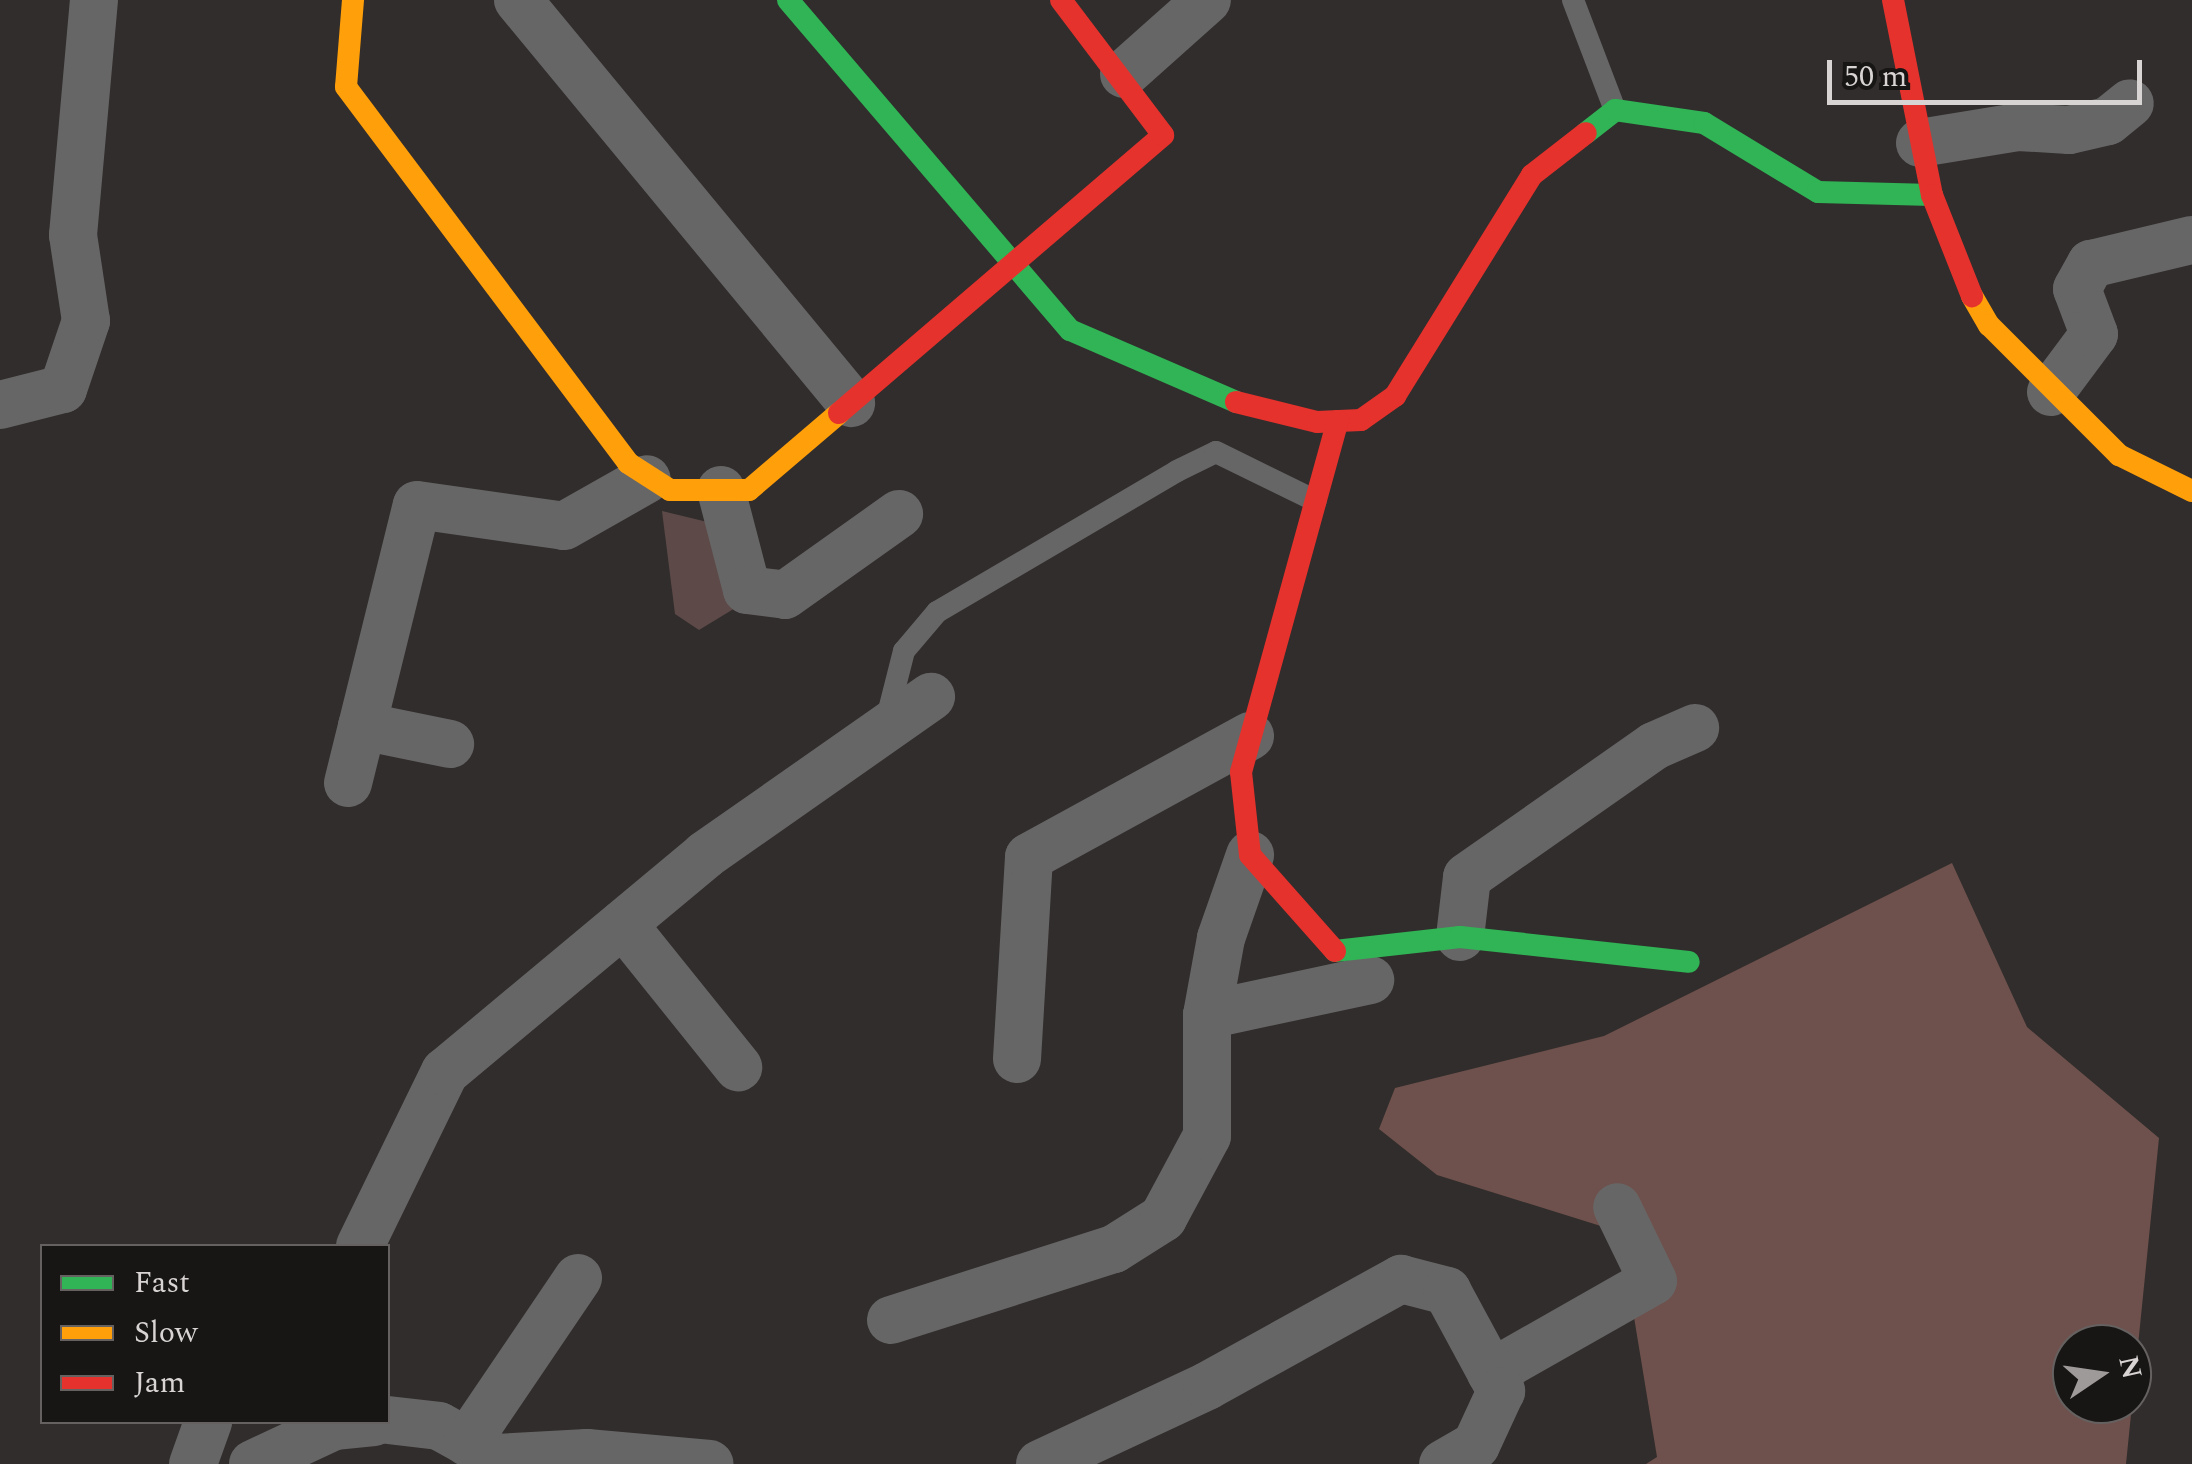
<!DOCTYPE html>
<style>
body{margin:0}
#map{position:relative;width:2192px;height:1464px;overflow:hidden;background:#312d2c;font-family:Spectral,serif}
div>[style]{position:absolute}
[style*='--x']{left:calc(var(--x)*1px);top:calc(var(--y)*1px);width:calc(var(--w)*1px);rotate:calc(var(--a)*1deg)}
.green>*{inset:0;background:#5d4a48}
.forest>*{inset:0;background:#6e514c}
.lane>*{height:22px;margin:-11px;padding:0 11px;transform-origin:11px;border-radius:11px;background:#676666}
.street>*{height:48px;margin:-24px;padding:0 24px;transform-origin:24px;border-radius:24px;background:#676666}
.fast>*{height:22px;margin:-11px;padding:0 11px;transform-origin:11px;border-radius:11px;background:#30b455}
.slow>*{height:22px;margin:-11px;padding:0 11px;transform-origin:11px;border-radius:11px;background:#ff9f0a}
.jam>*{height:22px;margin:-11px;padding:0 11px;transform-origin:11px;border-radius:11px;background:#e5322d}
span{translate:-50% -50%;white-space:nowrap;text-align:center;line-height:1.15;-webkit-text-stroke:10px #181515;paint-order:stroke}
.legend{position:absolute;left:40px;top:1244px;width:350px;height:180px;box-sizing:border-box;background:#181515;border:2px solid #656161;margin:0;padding:12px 18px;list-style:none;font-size:30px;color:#d8d4d4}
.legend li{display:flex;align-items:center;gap:20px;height:50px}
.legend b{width:50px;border:2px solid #656161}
.north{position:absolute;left:2052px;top:1324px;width:100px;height:100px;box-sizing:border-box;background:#181515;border:2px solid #656161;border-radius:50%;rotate:77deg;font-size:28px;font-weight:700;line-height:40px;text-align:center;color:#d8d4d4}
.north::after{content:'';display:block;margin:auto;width:35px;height:45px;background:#9e9a99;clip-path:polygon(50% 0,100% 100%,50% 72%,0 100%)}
.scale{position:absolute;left:1827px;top:60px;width:315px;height:45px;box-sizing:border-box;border:5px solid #d8d4d4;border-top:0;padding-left:12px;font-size:30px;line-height:35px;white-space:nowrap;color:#d8d4d4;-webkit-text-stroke:8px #181515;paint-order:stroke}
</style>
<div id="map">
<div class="green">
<div style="clip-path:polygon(662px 511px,724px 526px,745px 602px,699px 630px,675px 614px)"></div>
</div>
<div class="forest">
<div style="clip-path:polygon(evenodd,1952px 863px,2027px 1027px,2159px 1138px,2126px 1464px,1646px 1464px,1657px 1457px,1620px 1232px,1437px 1175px,1379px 1129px,1395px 1088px,1604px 1036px,1952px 863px,2072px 1344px,2132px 1344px,2132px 1404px,2072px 1404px,2072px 1344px)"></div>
</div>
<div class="lane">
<div style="--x:1573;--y:0;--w:118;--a:69.1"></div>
<div style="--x:886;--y:722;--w:73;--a:-75.8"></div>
<div style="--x:904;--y:651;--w:51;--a:-49.8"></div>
<div style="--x:937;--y:612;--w:278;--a:-30.4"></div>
<div style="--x:1177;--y:471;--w:43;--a:-26"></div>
<div style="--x:1216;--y:452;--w:111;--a:26.1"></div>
</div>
<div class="street">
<div style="--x:518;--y:0;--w:523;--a:50.43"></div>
<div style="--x:1124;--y:74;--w:111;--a:-41.7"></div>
<div style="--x:1920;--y:143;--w:99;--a:-9.3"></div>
<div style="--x:2018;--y:127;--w:51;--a:3.4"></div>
<div style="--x:2069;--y:130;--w:40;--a:-13"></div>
<div style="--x:2108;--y:121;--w:28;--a:-39"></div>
<div style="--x:2051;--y:392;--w:72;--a:-53.4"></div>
<div style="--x:2094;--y:334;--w:48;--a:-110.7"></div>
<div style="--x:2077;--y:289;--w:29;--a:-61"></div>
<div style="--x:2091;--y:264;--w:104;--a:-13.4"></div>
<div style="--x:0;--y:405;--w:65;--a:-14.3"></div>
<div style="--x:63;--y:389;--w:72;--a:-71.3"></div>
<div style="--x:86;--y:321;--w:87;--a:-98.6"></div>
<div style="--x:73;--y:235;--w:236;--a:-84.9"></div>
<div style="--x:721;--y:490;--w:103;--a:75.4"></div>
<div style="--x:747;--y:590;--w:38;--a:7"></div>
<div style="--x:785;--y:595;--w:140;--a:-35.4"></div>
<div style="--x:362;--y:726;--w:90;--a:11.6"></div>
<div style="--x:348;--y:783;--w:286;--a:-76.1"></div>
<div style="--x:417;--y:505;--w:148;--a:8.1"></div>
<div style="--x:564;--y:526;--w:95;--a:-29.5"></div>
<div style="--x:623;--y:924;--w:184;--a:51.2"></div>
<div style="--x:1460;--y:937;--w:60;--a:-83.3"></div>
<div style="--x:1467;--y:877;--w:228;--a:-35"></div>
<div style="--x:1654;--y:746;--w:45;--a:-23.7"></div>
<div style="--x:1207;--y:1015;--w:167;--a:-12.1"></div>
<div style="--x:1017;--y:1059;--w:202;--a:-86.6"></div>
<div style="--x:1029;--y:857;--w:252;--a:-28.7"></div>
<div style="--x:360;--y:1246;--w:194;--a:-64"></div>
<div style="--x:445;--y:1072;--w:339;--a:-39.8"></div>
<div style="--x:705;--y:855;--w:276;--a:-35"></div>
<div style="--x:891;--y:1320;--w:234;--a:-17.7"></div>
<div style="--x:1114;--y:1249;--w:58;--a:-32.3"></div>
<div style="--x:1163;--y:1218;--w:93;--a:-61.8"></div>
<div style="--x:1207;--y:1136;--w:121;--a:-90"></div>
<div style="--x:1207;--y:1015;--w:78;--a:-79.7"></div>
<div style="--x:1221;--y:938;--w:88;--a:-70.7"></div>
<div style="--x:1491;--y:1373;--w:186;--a:-29.6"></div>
<div style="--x:1653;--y:1281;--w:82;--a:-115.9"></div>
<div style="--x:388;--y:1420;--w:51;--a:6.7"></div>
<div style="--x:439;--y:1426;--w:66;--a:28.9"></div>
<div style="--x:497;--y:1458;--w:90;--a:-3.2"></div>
<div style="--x:587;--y:1453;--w:123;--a:5.1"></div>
<div style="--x:467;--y:1442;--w:198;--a:-55.9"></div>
<div style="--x:193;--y:1464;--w:45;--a:-70.3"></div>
<div style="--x:253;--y:1464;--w:89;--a:-25.1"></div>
<div style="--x:334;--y:1426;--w:40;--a:-5.7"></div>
<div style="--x:1040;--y:1464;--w:184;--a:-25"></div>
<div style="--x:1207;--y:1386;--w:222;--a:-28.9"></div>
<div style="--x:1401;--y:1279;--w:48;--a:14.6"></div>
<div style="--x:1447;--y:1291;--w:114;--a:61.6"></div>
<div style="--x:1501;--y:1391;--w:60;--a:114.8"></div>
<div style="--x:1476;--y:1445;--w:38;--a:150"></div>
</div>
<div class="fast">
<div style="--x:788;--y:0;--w:434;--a:49.5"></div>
<div style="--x:1070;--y:330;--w:181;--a:23.4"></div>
<div style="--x:1586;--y:133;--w:37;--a:-38"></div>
<div style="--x:1615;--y:110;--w:90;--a:8.3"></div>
<div style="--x:1704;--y:123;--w:133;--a:31.2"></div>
<div style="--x:1818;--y:192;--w:114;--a:1.5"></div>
<div style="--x:1335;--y:951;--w:126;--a:-6.4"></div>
<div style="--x:1460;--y:937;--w:230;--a:6.2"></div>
</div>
<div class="slow">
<div style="--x:353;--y:0;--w:87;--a:94.6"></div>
<div style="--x:346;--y:87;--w:470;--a:53.1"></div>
<div style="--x:628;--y:463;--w:50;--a:32.7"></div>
<div style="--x:670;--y:490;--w:79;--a:0"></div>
<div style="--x:749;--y:490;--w:118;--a:-40.5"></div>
<div style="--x:1972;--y:296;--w:34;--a:60"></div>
<div style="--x:1989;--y:325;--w:184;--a:45"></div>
<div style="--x:2119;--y:455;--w:81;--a:26.3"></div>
</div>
<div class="jam">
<div style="--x:1893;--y:0;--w:199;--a:78.7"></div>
<div style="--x:1932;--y:195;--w:109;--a:68.4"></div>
<div style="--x:1236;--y:402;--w:83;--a:13.9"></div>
<div style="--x:1317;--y:422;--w:44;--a:-2.6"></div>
<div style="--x:1361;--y:420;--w:42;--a:-35.2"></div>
<div style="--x:1395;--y:396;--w:260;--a:-58.2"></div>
<div style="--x:1532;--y:175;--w:68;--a:-37.9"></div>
<div style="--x:839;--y:413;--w:427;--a:-40.6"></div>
<div style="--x:1163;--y:135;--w:169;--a:-127.1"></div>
<div style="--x:1335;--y:951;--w:128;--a:-131.5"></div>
<div style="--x:1250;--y:855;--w:83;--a:-96.2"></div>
<div style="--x:1241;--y:772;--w:364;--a:-74.6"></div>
</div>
<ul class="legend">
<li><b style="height:12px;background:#30b455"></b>Fast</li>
<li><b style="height:12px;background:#ff9f0a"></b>Slow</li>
<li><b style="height:12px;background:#e5322d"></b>Jam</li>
</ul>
<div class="north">N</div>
<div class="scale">50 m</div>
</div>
